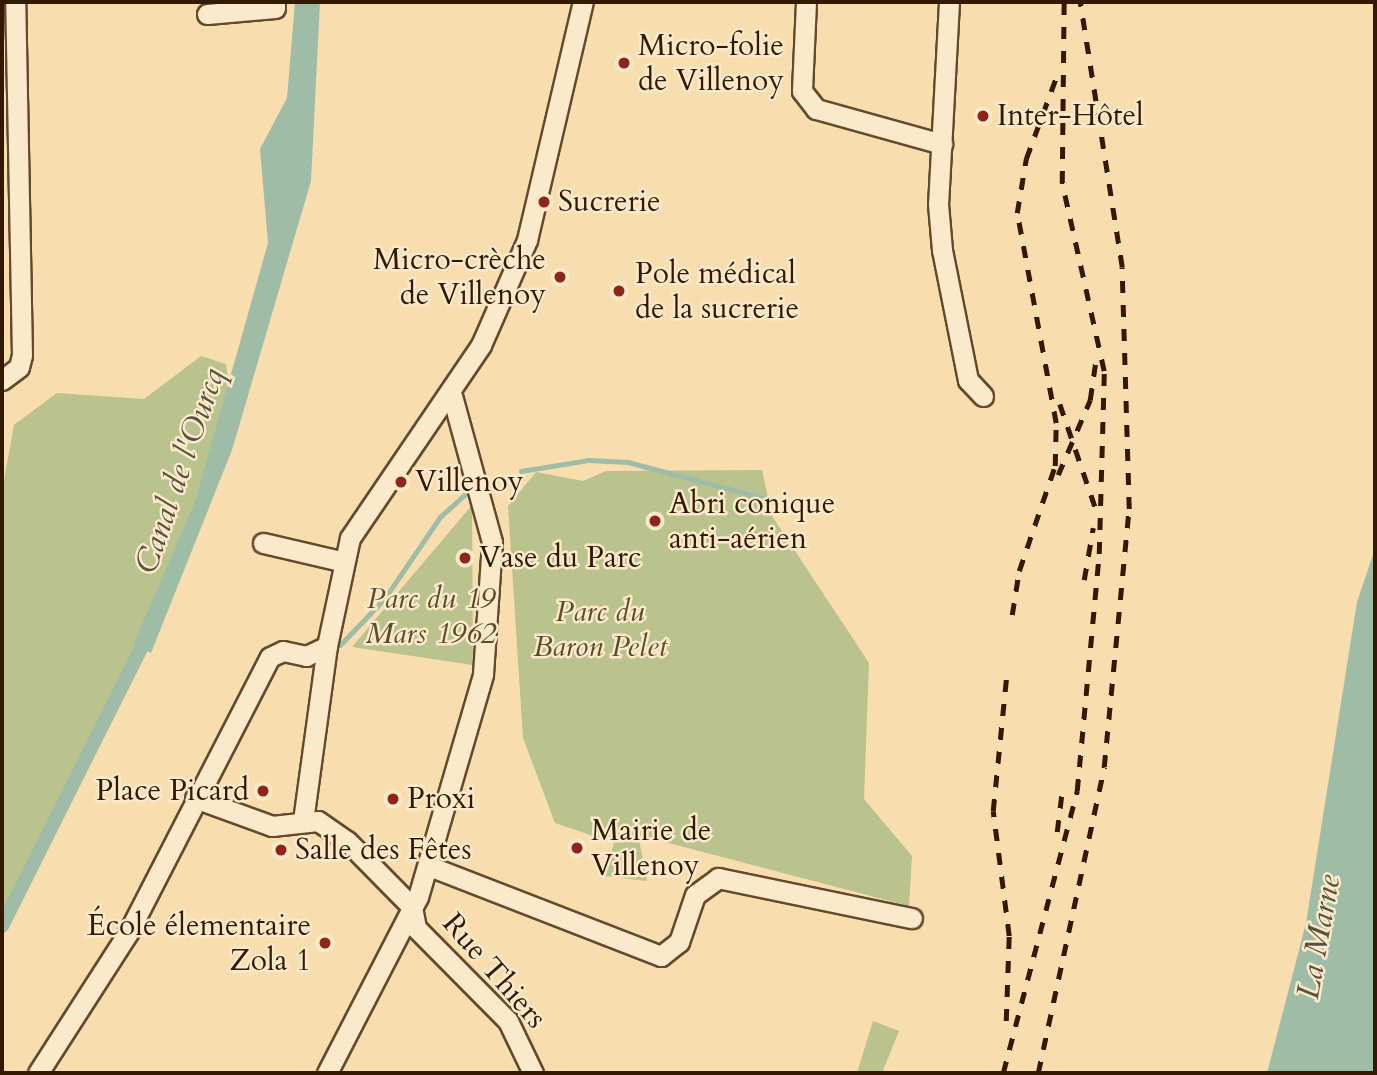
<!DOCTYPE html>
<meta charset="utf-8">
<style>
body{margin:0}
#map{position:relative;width:1377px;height:1075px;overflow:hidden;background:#f8ddae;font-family:Cardo,serif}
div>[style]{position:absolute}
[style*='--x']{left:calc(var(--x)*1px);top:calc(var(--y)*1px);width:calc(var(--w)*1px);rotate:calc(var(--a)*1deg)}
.green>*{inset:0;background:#bac28d}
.water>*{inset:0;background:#9fbda6}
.stream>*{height:4.5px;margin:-2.25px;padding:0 2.25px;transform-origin:2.25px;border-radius:2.25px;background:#9fbda6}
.canal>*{height:14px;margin:-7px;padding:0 7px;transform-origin:7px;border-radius:7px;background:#9fbda6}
.roads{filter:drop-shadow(2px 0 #644a2d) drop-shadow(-2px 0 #644a2d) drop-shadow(0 2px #644a2d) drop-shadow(0 -2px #644a2d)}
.minor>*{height:19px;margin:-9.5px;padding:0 9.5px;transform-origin:9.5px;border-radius:9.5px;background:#fae9ca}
.rail>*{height:4.5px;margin-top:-2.25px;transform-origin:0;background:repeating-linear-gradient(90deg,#331902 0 12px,transparent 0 24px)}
.dots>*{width:19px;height:19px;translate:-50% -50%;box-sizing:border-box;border:4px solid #fae9ca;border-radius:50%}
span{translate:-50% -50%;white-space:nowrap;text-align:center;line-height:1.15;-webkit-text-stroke:5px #fae9ca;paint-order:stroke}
.poi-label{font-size:30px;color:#331902}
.left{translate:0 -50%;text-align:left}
.right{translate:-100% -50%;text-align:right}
.park-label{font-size:30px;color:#5c4c2c;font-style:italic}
.street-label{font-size:30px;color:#331902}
.water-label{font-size:32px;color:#59523b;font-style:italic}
.frame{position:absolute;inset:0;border:4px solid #331902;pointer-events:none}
</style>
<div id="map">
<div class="green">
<div style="clip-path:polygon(201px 356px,226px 364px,232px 408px,164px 588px,56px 832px,2px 921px,2px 491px,14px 425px,57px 393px,144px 399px)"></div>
<div style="clip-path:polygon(762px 470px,772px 516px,869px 663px,864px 799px,912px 856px,909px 906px,638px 835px,647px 881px,604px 876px,614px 843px,555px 823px,523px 738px,508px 506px,536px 472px,583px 481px,606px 471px)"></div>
<div style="clip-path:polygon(472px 505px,473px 665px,352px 647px)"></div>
<div style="clip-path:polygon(873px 1021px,899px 1031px,882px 1073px,857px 1073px)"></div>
</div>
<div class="water">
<div style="clip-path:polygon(295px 2px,320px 2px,311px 181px,232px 450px,151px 653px,134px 643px,195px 502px,268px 243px,260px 149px,287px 98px)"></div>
<div style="clip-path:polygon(1375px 549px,1375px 1073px,1267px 1073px,1306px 923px,1357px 602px)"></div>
</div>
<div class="stream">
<div style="--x:521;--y:471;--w:69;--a:-9.2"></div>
<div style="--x:589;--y:460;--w:39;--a:3"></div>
<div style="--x:628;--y:462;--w:144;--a:14.9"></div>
<div style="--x:340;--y:645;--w:65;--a:-46.2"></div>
<div style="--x:385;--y:598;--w:98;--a:-55.8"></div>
<div style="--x:440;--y:517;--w:39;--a:-42"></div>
</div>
<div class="canal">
<div style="--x:2;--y:926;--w:331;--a:-63.4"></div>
</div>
<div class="roads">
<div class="minor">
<div style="--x:806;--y:2;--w:89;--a:92.6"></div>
<div style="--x:802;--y:91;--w:23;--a:52"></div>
<div style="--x:816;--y:109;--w:131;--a:15.5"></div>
<div style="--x:949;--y:2;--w:202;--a:93.1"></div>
<div style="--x:938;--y:204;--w:46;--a:85"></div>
<div style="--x:942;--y:250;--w:133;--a:78.7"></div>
<div style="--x:968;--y:380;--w:22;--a:47"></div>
<div style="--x:207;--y:14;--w:68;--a:-5"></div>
<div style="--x:275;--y:8;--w:6;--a:-90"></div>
<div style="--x:2;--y:380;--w:21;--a:-37"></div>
<div style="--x:19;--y:367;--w:12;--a:-76"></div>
<div style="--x:22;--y:355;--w:353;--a:-91.1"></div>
<div style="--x:263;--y:543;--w:80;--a:13"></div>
<div style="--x:195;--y:798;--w:82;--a:20"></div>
<div style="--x:272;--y:826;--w:46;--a:-6.2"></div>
<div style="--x:318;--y:821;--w:35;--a:35"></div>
<div style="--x:347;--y:841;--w:93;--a:45.4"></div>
<div style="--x:303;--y:821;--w:177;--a:-82.2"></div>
<div style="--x:429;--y:866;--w:249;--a:21.2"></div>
<div style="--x:661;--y:956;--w:23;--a:-38"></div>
<div style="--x:679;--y:942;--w:50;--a:-71.2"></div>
<div style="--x:695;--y:895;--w:29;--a:-36"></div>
<div style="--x:718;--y:878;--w:198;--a:11.7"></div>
<div style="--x:412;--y:907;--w:21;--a:79"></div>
<div style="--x:416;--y:928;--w:131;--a:45.3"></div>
<div style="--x:508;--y:1021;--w:58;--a:64.3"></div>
<div style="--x:38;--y:1073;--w:166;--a:-57.3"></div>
<div style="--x:128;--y:933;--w:310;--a:-62.8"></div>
<div style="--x:270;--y:657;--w:14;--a:-25"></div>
<div style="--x:283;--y:651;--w:24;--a:12"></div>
<div style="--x:306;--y:656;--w:23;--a:-25"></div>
<div style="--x:327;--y:646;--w:110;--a:-78"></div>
<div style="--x:350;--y:538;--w:233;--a:-55.8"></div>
<div style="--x:481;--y:345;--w:115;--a:-66.3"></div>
<div style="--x:527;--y:240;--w:244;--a:-76.8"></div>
<div style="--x:327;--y:1073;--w:198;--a:-62.7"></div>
<div style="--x:418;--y:897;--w:232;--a:-73.7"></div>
<div style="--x:483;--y:674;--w:132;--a:-86.1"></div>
<div style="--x:492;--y:542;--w:151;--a:-105.3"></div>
</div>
</div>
<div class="rail">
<div style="--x:1060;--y:404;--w:111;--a:71.1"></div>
<div style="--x:1058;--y:475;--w:82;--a:-66.9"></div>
<div style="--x:1090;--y:400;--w:41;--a:-81.7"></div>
<div style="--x:1084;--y:580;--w:53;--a:-80.2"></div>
<div style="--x:1012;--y:615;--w:45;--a:-81"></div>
<div style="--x:1019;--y:571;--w:111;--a:-71.1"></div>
<div style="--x:1055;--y:466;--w:43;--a:-88.7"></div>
<div style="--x:1056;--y:423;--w:214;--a:-100.5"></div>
<div style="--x:1017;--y:213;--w:55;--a:-80.5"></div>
<div style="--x:1026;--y:159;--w:86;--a:-69.7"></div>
<div style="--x:1057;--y:832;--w:38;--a:-83"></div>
<div style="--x:1006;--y:1021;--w:85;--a:-88"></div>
<div style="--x:1009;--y:936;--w:126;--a:-97.3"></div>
<div style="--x:993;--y:811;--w:142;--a:-84.3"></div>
<div style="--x:1003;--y:1073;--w:292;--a:-75.3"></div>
<div style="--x:1077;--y:791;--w:238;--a:-84.7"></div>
<div style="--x:1099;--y:554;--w:183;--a:-88.4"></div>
<div style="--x:1104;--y:371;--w:193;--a:-102.6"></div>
<div style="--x:1062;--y:183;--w:181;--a:-89.4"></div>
<div style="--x:1038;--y:1073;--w:313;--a:-77.8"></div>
<div style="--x:1104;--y:767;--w:259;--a:-84.5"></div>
<div style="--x:1129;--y:509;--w:242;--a:-91.7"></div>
<div style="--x:1122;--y:267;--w:268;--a:-99"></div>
</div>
<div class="dots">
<div style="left:624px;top:63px;background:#8f2418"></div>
<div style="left:983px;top:116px;background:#8f2418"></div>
<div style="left:544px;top:202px;background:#8f2418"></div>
<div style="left:560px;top:277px;background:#8f2418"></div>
<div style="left:619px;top:291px;background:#8f2418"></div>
<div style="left:401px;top:482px;background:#8f2418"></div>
<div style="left:655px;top:521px;background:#8f2418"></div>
<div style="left:465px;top:558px;background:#8f2418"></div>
<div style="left:263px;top:791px;background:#8f2418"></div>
<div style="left:393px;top:799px;background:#8f2418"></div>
<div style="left:577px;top:848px;background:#8f2418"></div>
<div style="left:281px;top:850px;background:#8f2418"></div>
<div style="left:325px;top:943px;background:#8f2418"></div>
</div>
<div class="poi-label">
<span class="left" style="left:638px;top:63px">Micro-folie<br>de Villenoy</span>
<span class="left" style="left:997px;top:116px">Inter-Hôtel</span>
<span class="left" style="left:558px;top:202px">Sucrerie</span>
<span class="right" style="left:546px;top:277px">Micro-crèche<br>de Villenoy</span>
<span class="left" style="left:635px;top:291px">Pole médical<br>de la sucrerie</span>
<span class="left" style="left:415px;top:482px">Villenoy</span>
<span class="left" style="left:669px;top:521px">Abri conique<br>anti-aérien</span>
<span class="left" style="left:479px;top:558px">Vase du Parc</span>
<span class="right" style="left:249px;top:791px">Place Picard</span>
<span class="left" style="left:407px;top:799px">Proxi</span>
<span class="left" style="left:591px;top:848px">Mairie de<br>Villenoy</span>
<span class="left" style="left:295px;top:850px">Salle des Fêtes</span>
<span class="right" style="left:311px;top:943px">École élementaire<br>Zola 1</span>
</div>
<div class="park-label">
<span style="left:431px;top:616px">Parc du 19<br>Mars 1962</span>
<span style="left:600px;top:629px">Parc du<br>Baron Pelet</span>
</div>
<div class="street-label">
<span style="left:494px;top:971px;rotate:49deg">Rue Thiers</span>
</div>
<div class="water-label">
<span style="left:180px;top:471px;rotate:-71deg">Canal de l'Ourcq</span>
<span style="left:1319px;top:937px;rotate:-80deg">La Marne</span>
</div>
<div class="frame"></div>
</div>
